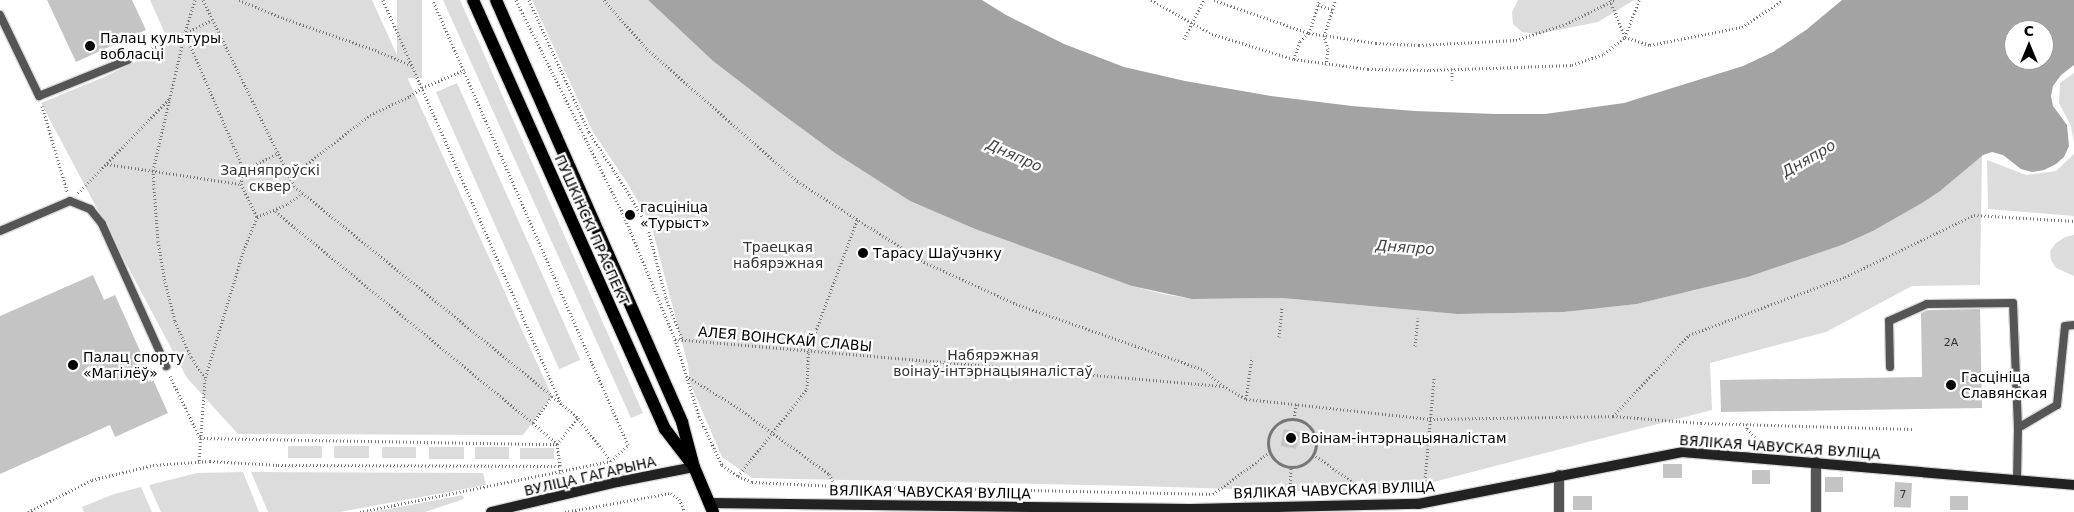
<!DOCTYPE html>
<meta charset="utf-8">
<style>
body{margin:0}
#map{position:relative;width:2074px;height:512px;overflow:hidden;background:#fff;font-family:"DejaVu Sans",sans-serif}
div>[style]{position:absolute}
[style*='--x']{left:calc(var(--x)*1px);top:calc(var(--y)*1px);width:calc(var(--w)*1px);rotate:calc(var(--a)*1deg)}
.green>*{inset:0;background:#dcdcdc;transform-origin:0 0}
.water>*{inset:0;background:#a3a3a3}
.building>*{inset:0;background:#c4c4c4;transform-origin:0 0}
.path>*{height:3px;margin-top:-1.5px;transform-origin:0;background:repeating-linear-gradient(90deg,#777 0 1px,transparent 0 3.5px)}
.path>.ring{margin:-1.5px;padding:0;box-sizing:content-box;background:none;border:3px solid #777;border-radius:50%}
.roads{filter:drop-shadow(1px 0 #dbdbdb) drop-shadow(-1px 0 #dbdbdb) drop-shadow(0 1px #dbdbdb) drop-shadow(0 -1px #dbdbdb)}
.lane>*{height:8px;margin:-4px;padding:0 4px;transform-origin:4px;border-radius:4px;background:#555}
.street>*{height:10px;margin:-5px;padding:0 5px;transform-origin:5px;border-radius:5px;background:#555}
.secondary>*{height:10px;margin:-5px;padding:0 5px;transform-origin:5px;border-radius:5px;background:#222}
.primary>*{height:12px;margin:-6px;padding:0 6px;transform-origin:6px;border-radius:6px;background:#000}
.dots>*{width:14px;height:14px;translate:-50% -50%;box-sizing:border-box;border:2px solid #fff;border-radius:50%}
span{translate:-50% -50%;white-space:nowrap;text-align:center;line-height:1.15;-webkit-text-stroke:4.5px #fff;paint-order:stroke}
.number-label{font-size:11px;color:#313131}
.number-label span{-webkit-text-stroke-width:0}
.poi-label{font-size:14px;color:#000}
.left{translate:0 -50%;text-align:left}
.park-label{font-size:14px;color:#333}
.street-label{font-size:14px;color:#000}
.water-label{font-size:15px;color:#444;font-style:italic}
.north{position:absolute;left:2004px;top:20px;width:50px;height:50px;box-sizing:border-box;background:#fff;border:1px solid #999;border-radius:50%;rotate:0deg;font-size:14px;font-weight:700;line-height:20px;text-align:center;color:#000}
.north::after{content:'';display:block;margin:auto;width:18px;height:22px;background:#000;clip-path:polygon(50% 0,100% 100%,50% 72%,0 100%)}
</style>
<div id="map">
<div class="green">
<div style="clip-path:polygon(150px 0,372px 0,552px 396px,523px 435px,238px 434px,187px 378px,41px 103px,104px 77px,170px 45px)"></div>
<div style="left:397px;top:0;width:25px;height:78px"></div>
<div style="clip-path:polygon(443px 0,460px 0,643px 413px,631px 418px)"></div>
<div style="clip-path:polygon(532px 0,648px 0,713px 61px,778px 111px,835px 153px,910px 201px,975px 229px,1132px 286px,1163px 294px,1192px 299px,1282px 298px,1457px 314px,1564px 312px,1637px 304px,1748px 277px,1842px 245px,1873px 231px,1922px 203px,1982px 155px,1980px 285px,1912px 286px,1826px 332px,1710px 363px,1712px 410px,1422px 485px,1421px 489px,1384px 494px,1137px 486px,752px 478px,722px 457px,690px 383px,688px 365px,651px 224px,628px 184px,593px 132px)"></div>
<div style="clip-path:polygon(1518px 0,1634px 0,1598px 22px,1538px 34px,1522px 32px,1513px 24px,1512px 12px)"></div>
<div style="clip-path:polygon(2074px 73px,2074px 143px,2071px 126px,2059px 103px,2060px 83px)"></div>
<div style="left:457px;top:83px;width:303px;height:23px;rotate:66deg"></div>
<div style="clip-path:polygon(2074px 154px,2074px 216px,1988px 209px,1987px 160px,2026px 175px,2056px 171px)"></div>
<div style="clip-path:polygon(2074px 235px,2074px 276px,2056px 268px,2051px 260px,2050px 251px,2056px 243px,2065px 237px)"></div>
<div style="left:322px;top:446px;width:12px;height:34px;rotate:90deg"></div>
<div style="left:334px;top:446px;width:35px;height:12px"></div>
<div style="left:382px;top:447px;width:34px;height:11px"></div>
<div style="left:429px;top:447px;width:35px;height:12px"></div>
<div style="left:475px;top:447px;width:34px;height:12px"></div>
<div style="left:520px;top:448px;width:34px;height:11px"></div>
<div style="clip-path:polygon(243px 472px,259px 512px,161px 512px,149px 485px,197px 473px)"></div>
<div style="clip-path:polygon(251px 472px,483px 473px,486px 485px,340px 512px,268px 512px)"></div>
<div style="clip-path:polygon(141px 487px,152px 512px,84px 512px,82px 507px,114px 494px)"></div>
<div style="clip-path:polygon(463px 495px,464px 499px,425px 512px,373px 512px)"></div>
</div>
<div class="water">
<div style="clip-path:polygon(evenodd,648px 0,982px 0,1006px 15px,1064px 44px,1124px 67px,1185px 81px,1271px 96px,1352px 106px,1415px 111px,1496px 114px,1545px 114px,1624px 103px,1743px 66px,1773px 52px,1806px 30px,1842px 0,2074px 0,2074px 65px,2061px 75px,2053px 86px,2051px 96px,2053px 106px,2067px 125px,2069px 146px,2064px 157px,2056px 164px,2044px 170px,2032px 172px,2021px 169px,2003px 155px,1992px 152px,1983px 155px,1940px 191px,1922px 203px,1873px 231px,1842px 245px,1748px 277px,1637px 304px,1564px 312px,1457px 314px,1282px 298px,1192px 299px,1132px 286px,975px 229px,910px 201px,835px 153px,778px 111px,713px 61px,648px 0,2014px 30px,2044px 30px,2044px 60px,2014px 60px,2014px 30px)"></div>
</div>
<div class="building">
<div style="clip-path:polygon(47px 0,132px 0,146px 30px,76px 62px)"></div>
<div style="clip-path:polygon(93px 275px,104px 300px,115px 295px,168px 413px,115px 437px,110px 425px,0 474px,0 316px)"></div>
<div style="clip-path:polygon(1980px 309px,1982px 408px,1721px 412px,1720px 380px,1922px 377px,1921px 313px,1928px 310px)"></div>
<div style="left:1284px;top:429px;width:16px;height:17px;rotate:11deg"></div>
<div style="left:1663px;top:464px;width:19px;height:14px"></div>
<div style="left:1752px;top:470px;width:18px;height:14px"></div>
<div style="left:1825px;top:477px;width:18px;height:15px"></div>
<div style="left:1895px;top:482px;width:17px;height:25px;rotate:3deg"></div>
<div style="left:1573px;top:496px;width:19px;height:14px"></div>
<div style="left:1950px;top:496px;width:18px;height:14px"></div>
</div>
<div class="path">
<div style="--x:195;--y:0;--w:34;--a:107"></div>
<div style="--x:185;--y:33;--w:141;--a:103.1"></div>
<div style="--x:153;--y:170;--w:18;--a:87"></div>
<div style="--x:154;--y:188;--w:53;--a:85.7"></div>
<div style="--x:158;--y:241;--w:42;--a:80.3"></div>
<div style="--x:165;--y:282;--w:40;--a:75.6"></div>
<div style="--x:175;--y:321;--w:39;--a:66"></div>
<div style="--x:191;--y:357;--w:25;--a:56"></div>
<div style="--x:203;--y:0;--w:207;--a:63.9"></div>
<div style="--x:294;--y:186;--w:333;--a:39.1"></div>
<div style="--x:552;--y:396;--w:33;--a:125"></div>
<div style="--x:533;--y:423;--w:334;--a:-140.6"></div>
<div style="--x:239;--y:0;--w:48;--a:22.2"></div>
<div style="--x:283;--y:18;--w:97;--a:19.2"></div>
<div style="--x:375;--y:50;--w:39;--a:23"></div>
<div style="--x:383;--y:0;--w:444;--a:66.2"></div>
<div style="--x:516;--y:0;--w:241;--a:63.4"></div>
<div style="--x:624;--y:216;--w:133;--a:67.5"></div>
<div style="--x:675;--y:339;--w:81;--a:72.7"></div>
<div style="--x:699;--y:416;--w:54;--a:64.9"></div>
<div style="--x:722;--y:465;--w:19;--a:35"></div>
<div style="--x:738;--y:476;--w:15;--a:23"></div>
<div style="--x:752;--y:482;--w:83;--a:2.8"></div>
<div style="--x:835;--y:486;--w:378;--a:1.2"></div>
<div style="--x:1213;--y:494;--w:71;--a:-36.4"></div>
<div style="--x:529;--y:0;--w:145;--a:65.6"></div>
<div style="--x:589;--y:132;--w:74;--a:57.2"></div>
<div style="--x:629;--y:194;--w:36;--a:60"></div>
<div style="--x:647;--y:225;--w:75;--a:75.4"></div>
<div style="--x:666;--y:298;--w:46;--a:68.4"></div>
<div style="--x:604;--y:0;--w:65;--a:48.7"></div>
<div style="--x:647;--y:49;--w:200;--a:41.3"></div>
<div style="--x:797;--y:181;--w:151;--a:32.5"></div>
<div style="--x:924;--y:262;--w:101;--a:24.5"></div>
<div style="--x:1016;--y:304;--w:199;--a:19.3"></div>
<div style="--x:1204;--y:370;--w:25;--a:40"></div>
<div style="--x:1223;--y:386;--w:26;--a:29"></div>
<div style="--x:1246;--y:399;--w:185;--a:6.2"></div>
<div style="--x:1430;--y:419;--w:183;--a:-0.9"></div>
<div style="--x:1613;--y:416;--w:88;--a:4.5"></div>
<div style="--x:1701;--y:423;--w:212;--a:1.6"></div>
<div style="--x:1151;--y:0;--w:70;--a:29.1"></div>
<div style="--x:1212;--y:34;--w:86;--a:17"></div>
<div style="--x:1294;--y:59;--w:75;--a:7.7"></div>
<div style="--x:1368;--y:69;--w:62;--a:0.9"></div>
<div style="--x:1430;--y:70;--w:142;--a:-2"></div>
<div style="--x:1572;--y:65;--w:34;--a:-19"></div>
<div style="--x:1604;--y:54;--w:27;--a:-39"></div>
<div style="--x:1625;--y:37;--w:40;--a:-69"></div>
<div style="--x:1214;--y:0;--w:101;--a:19.2"></div>
<div style="--x:1309;--y:33;--w:68;--a:8.5"></div>
<div style="--x:1376;--y:43;--w:43;--a:2.7"></div>
<div style="--x:1419;--y:45;--w:97;--a:-3"></div>
<div style="--x:1516;--y:40;--w:52;--a:-17.7"></div>
<div style="--x:1566;--y:24;--w:54;--a:-26.6"></div>
<div style="--x:1610;--y:0;--w:40;--a:68"></div>
<div style="--x:1625;--y:37;--w:26;--a:18"></div>
<div style="--x:1650;--y:45;--w:94;--a:-11.1"></div>
<div style="--x:1742;--y:27;--w:49;--a:-33.4"></div>
<div style="--x:1318;--y:5;--w:16;--a:18"></div>
<div style="--x:185;--y:33;--w:149;--a:66.7"></div>
<div style="--x:244;--y:170;--w:14;--a:102"></div>
<div style="--x:241;--y:184;--w:37;--a:64"></div>
<div style="--x:257;--y:217;--w:35;--a:112"></div>
<div style="--x:244;--y:249;--w:136;--a:106.7"></div>
<div style="--x:205;--y:379;--w:84;--a:94.1"></div>
<div style="--x:1184;--y:39;--w:44;--a:-62.9"></div>
<div style="--x:136;--y:56;--w:84;--a:-25.3"></div>
<div style="--x:1294;--y:59;--w:19;--a:-72"></div>
<div style="--x:1300;--y:41;--w:12;--a:-42"></div>
<div style="--x:1309;--y:33;--w:35;--a:-72"></div>
<div style="--x:1326;--y:65;--w:16;--a:-83"></div>
<div style="--x:1328;--y:49;--w:14;--a:-107"></div>
<div style="--x:1324;--y:36;--w:38;--a:-72"></div>
<div style="--x:1452;--y:69;--w:11;--a:90"></div>
<div style="--x:42;--y:106;--w:89;--a:73.6"></div>
<div style="--x:107;--y:164;--w:135;--a:8.5"></div>
<div style="--x:244;--y:170;--w:39;--a:-26"></div>
<div style="--x:290;--y:177;--w:101;--a:-37.8"></div>
<div style="--x:370;--y:115;--w:44;--a:-25.4"></div>
<div style="--x:410;--y:96;--w:14;--a:-34"></div>
<div style="--x:422;--y:88;--w:46;--a:-23.2"></div>
<div style="--x:78;--y:193;--w:131;--a:-45.9"></div>
<div style="--x:257;--y:217;--w:34;--a:-23"></div>
<div style="--x:288;--y:204;--w:18;--a:-38"></div>
<div style="--x:1279;--y:337;--w:31;--a:-84"></div>
<div style="--x:675;--y:339;--w:549;--a:4.91"></div>
<div style="--x:1415;--y:346;--w:28;--a:-84"></div>
<div style="--x:170;--y:376;--w:69;--a:64.2"></div>
<div style="--x:200;--y:438;--w:357;--a:1"></div>
<div style="--x:557;--y:444;--w:33;--a:-51"></div>
<div style="--x:686;--y:376;--w:56;--a:31.1"></div>
<div style="--x:734;--y:405;--w:117;--a:36"></div>
<div style="--x:829;--y:474;--w:13;--a:61"></div>
<div style="--x:552;--y:396;--w:34;--a:40"></div>
<div style="--x:578;--y:418;--w:54;--a:52.5"></div>
<div style="--x:1246;--y:399;--w:42;--a:-81.9"></div>
<div style="--x:1613;--y:416;--w:111;--a:-46.8"></div>
<div style="--x:1689;--y:335;--w:166;--a:-20.4"></div>
<div style="--x:1845;--y:277;--w:143;--a:-25.7"></div>
<div style="--x:1974;--y:215;--w:100;--a:3.4"></div>
<div style="--x:1294;--y:419;--w:15;--a:-82"></div>
<div class="ring" style="left:1268px;top:419px;width:45px;height:45px"></div>
<div style="--x:533;--y:423;--w:32;--a:41"></div>
<div style="--x:557;--y:444;--w:22;--a:82"></div>
<div style="--x:1747;--y:424;--w:5;--a:90"></div>
<div style="--x:1747;--y:429;--w:25;--a:45"></div>
<div style="--x:1313;--y:454;--w:66;--a:35.1"></div>
<div style="--x:738;--y:476;--w:111;--a:-51.6"></div>
<div style="--x:807;--y:389;--w:37;--a:-88"></div>
<div style="--x:808;--y:352;--w:141;--a:-69.6"></div>
<div style="--x:1424;--y:491;--w:113;--a:-84.9"></div>
<div style="--x:1290;--y:494;--w:28;--a:-88"></div>
<div style="--x:28;--y:512;--w:72;--a:-26.6"></div>
<div style="--x:92;--y:480;--w:63;--a:-13.8"></div>
<div style="--x:153;--y:465;--w:57;--a:-4"></div>
<div style="--x:210;--y:461;--w:68;--a:3.4"></div>
<div style="--x:278;--y:465;--w:282;--a:0.2"></div>
<div style="--x:560;--y:466;--w:7;--a:90"></div>
<div style="--x:360;--y:512;--w:256;--a:-11.5"></div>
<div style="--x:611;--y:461;--w:23;--a:-43"></div>
<div style="--x:628;--y:445;--w:486;--a:-113.7"></div>
<div style="--x:565;--y:512;--w:108;--a:-10.2"></div>
<div style="--x:671;--y:493;--w:10;--a:37"></div>
<div style="--x:679;--y:499;--w:14;--a:65"></div>
</div>
<div class="roads">
<div class="lane">
<div style="--x:0;--y:15;--w:90;--a:64.3"></div>
<div style="--x:39;--y:96;--w:96;--a:-22"></div>
<div style="--x:0;--y:231;--w:76;--a:-23.2"></div>
<div style="--x:70;--y:201;--w:22;--a:22"></div>
<div style="--x:90;--y:209;--w:19;--a:51"></div>
<div style="--x:102;--y:224;--w:156;--a:65.7"></div>
<div style="--x:1890;--y:367;--w:46;--a:-91.2"></div>
<div style="--x:1889;--y:321;--w:42;--a:-24.1"></div>
<div style="--x:1927;--y:304;--w:86;--a:-0.7"></div>
<div style="--x:2013;--y:303;--w:125;--a:87.7"></div>
<div style="--x:2018;--y:428;--w:51;--a:91.1"></div>
<div style="--x:2018;--y:428;--w:45;--a:-30.5"></div>
<div style="--x:2057;--y:405;--w:79;--a:-84.2"></div>
<div style="--x:2065;--y:326;--w:9;--a:-6"></div>
</div>
<div class="street">
<div style="--x:1559;--y:475;--w:37;--a:90"></div>
<div style="--x:1816;--y:512;--w:50;--a:-90"></div>
</div>
<div class="secondary">
<div style="--x:709;--y:503;--w:481;--a:0.7"></div>
<div style="--x:1190;--y:509;--w:228;--a:-1.3"></div>
<div style="--x:1418;--y:504;--w:269;--a:-11.1"></div>
<div style="--x:1682;--y:452;--w:393;--a:4.8"></div>
<div style="--x:491;--y:512;--w:130;--a:-13.4"></div>
<div style="--x:617;--y:482;--w:78;--a:-11"></div>
</div>
<div class="primary">
<div style="--x:473;--y:0;--w:470;--a:65.9"></div>
<div style="--x:665;--y:429;--w:43;--a:52.6"></div>
<div style="--x:496;--y:0;--w:461;--a:66.2"></div>
<div style="--x:682;--y:422;--w:47;--a:75.1"></div>
<div style="--x:694;--y:467;--w:49;--a:67.1"></div>
</div>
</div>
<div class="dots">
<div style="left:90px;top:46px;background:#000"></div>
<div style="left:630px;top:215px;background:#000"></div>
<div style="left:863px;top:253px;background:#000"></div>
<div style="left:73px;top:365px;background:#000"></div>
<div style="left:1951px;top:385px;background:#000"></div>
<div style="left:1291px;top:438px;background:#000"></div>
</div>
<div class="number-label">
<span style="left:1951px;top:343px">2А</span>
<span style="left:1903px;top:495px">7</span>
</div>
<div class="poi-label">
<span class="left" style="left:100px;top:46px">Палац культуры<br>вобласці</span>
<span class="left" style="left:640px;top:215px">гасцініца<br>«Турыст»</span>
<span class="left" style="left:873px;top:253px">Тарасу Шаўчэнку</span>
<span class="left" style="left:83px;top:365px">Палац спорту<br>«Магілёў»</span>
<span class="left" style="left:1961px;top:385px">Гасцініца<br>Славянская</span>
<span class="left" style="left:1301px;top:438px">Воінам-інтэрнацыяналістам</span>
</div>
<div class="park-label">
<span style="left:270px;top:178px">Задняпроўскі<br>сквер</span>
<span style="left:778px;top:255px">Траецкая<br>набярэжная</span>
<span style="left:993px;top:363px">Набярэжная<br>воінаў-інтэрнацыяналістаў</span>
</div>
<div class="street-label">
<span style="left:592px;top:230px;rotate:66deg">ПУШКІНСКІ ПРАСПЕКТ</span>
<span style="left:785px;top:339px;rotate:5deg">АЛЕЯ ВОІНСКАЙ СЛАВЫ</span>
<span style="left:1780px;top:447px;rotate:4deg">ВЯЛІКАЯ ЧАВУСКАЯ ВУЛІЦА</span>
<span style="left:590px;top:476px;rotate:-13deg">ВУЛІЦА ГАГАРЫНА</span>
<span style="left:1334px;top:490px;rotate:-2deg">ВЯЛІКАЯ ЧАВУСКАЯ ВУЛІЦА</span>
<span style="left:930px;top:492px;rotate:1deg">ВЯЛІКАЯ ЧАВУСКАЯ ВУЛІЦА</span>
</div>
<div class="water-label">
<span style="left:1014px;top:156px;rotate:24deg">Дняпро</span>
<span style="left:1809px;top:159px;rotate:-30deg">Дняпро</span>
<span style="left:1405px;top:248px;rotate:4deg">Дняпро</span>
</div>
<div class="north">С</div>
</div>
